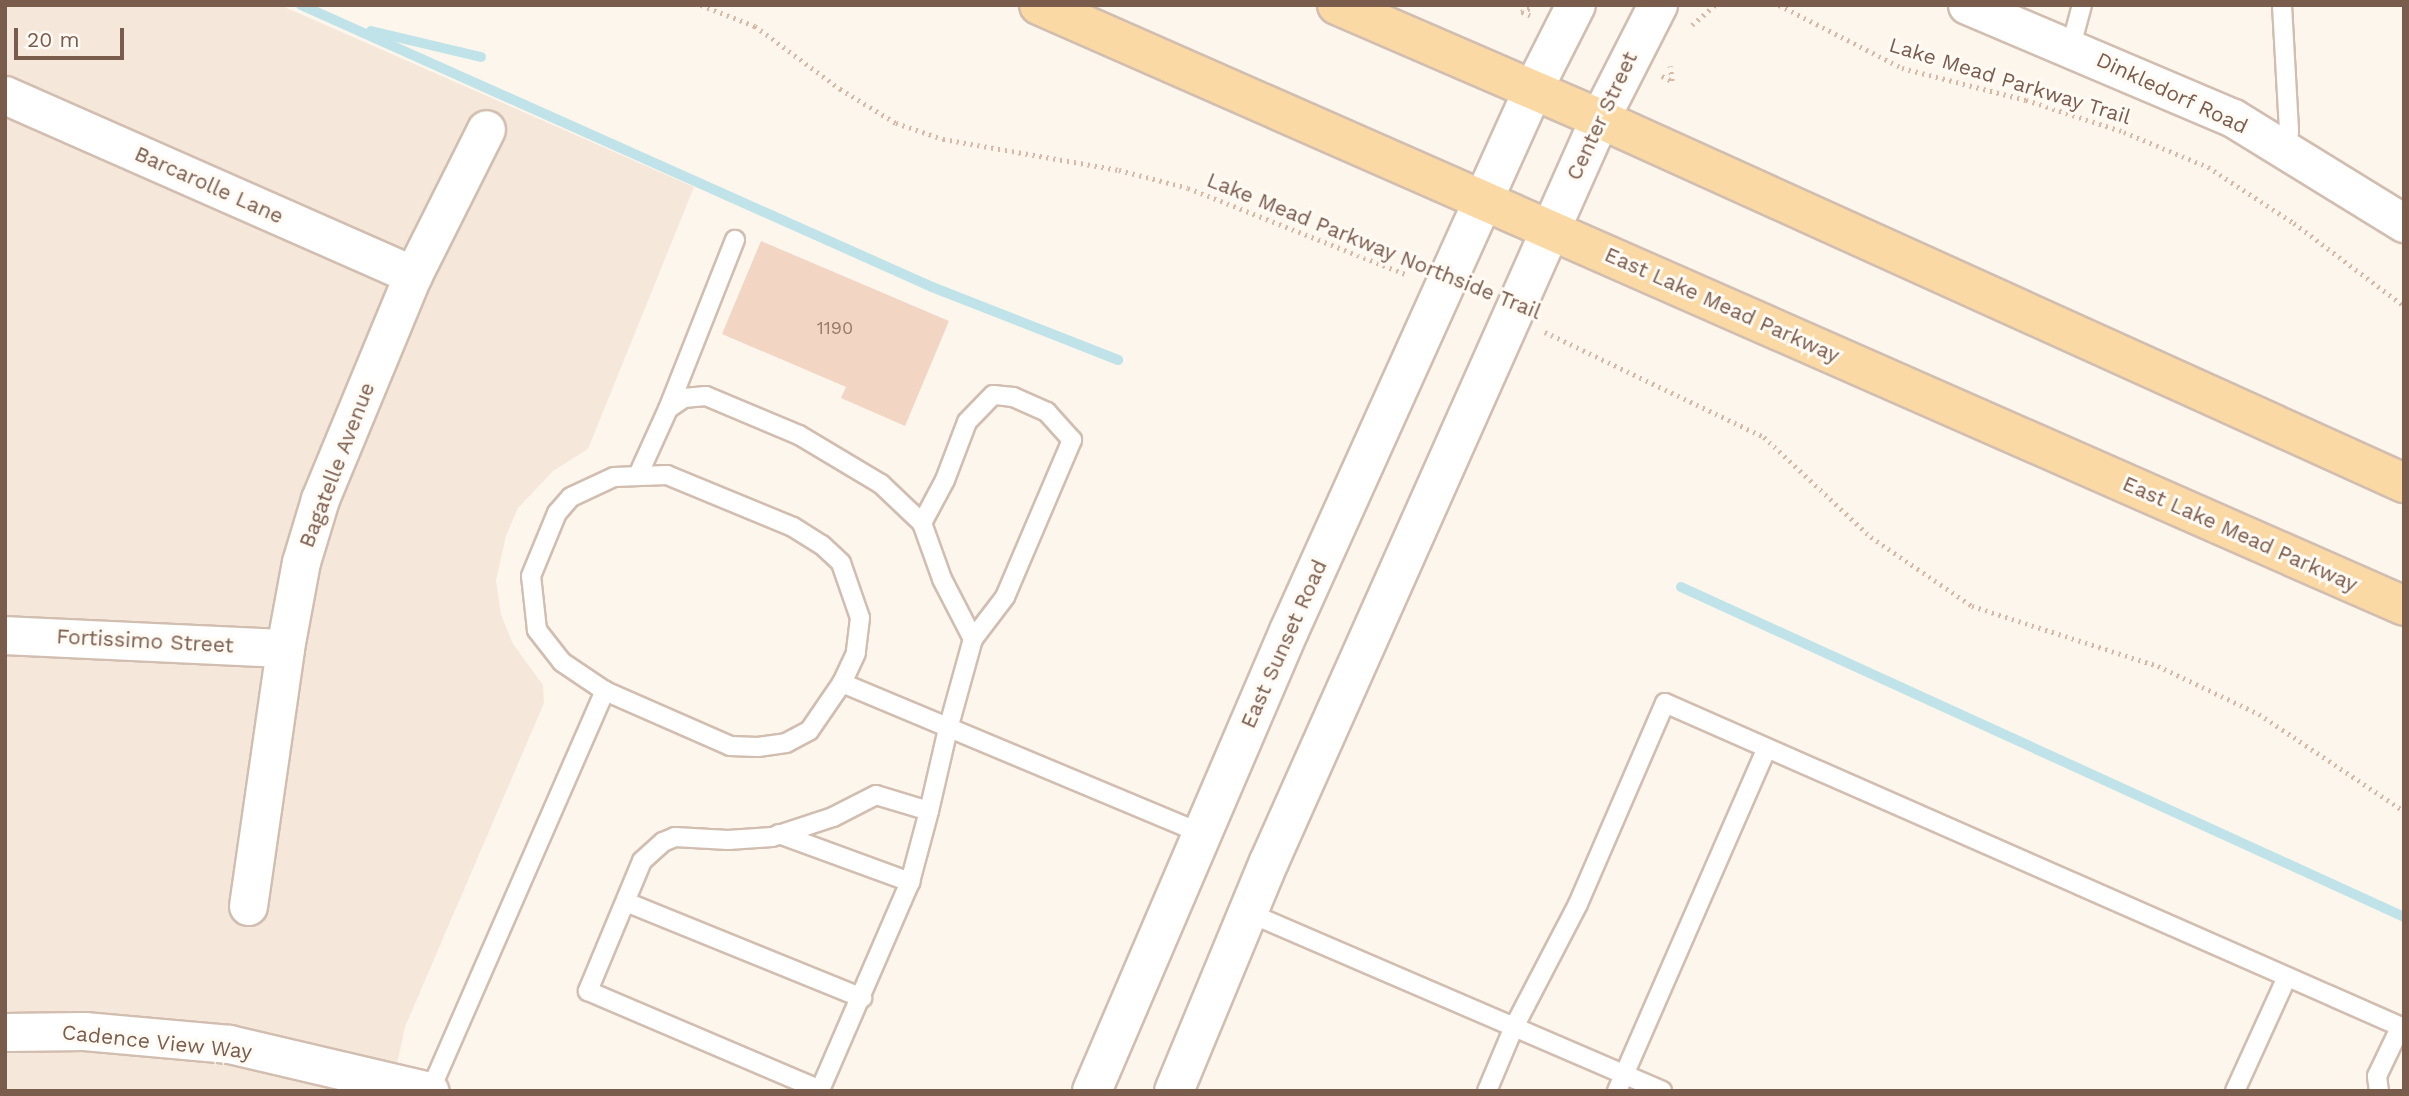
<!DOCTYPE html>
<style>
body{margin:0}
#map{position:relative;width:2409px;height:1096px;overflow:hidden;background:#fdf6ec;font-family:"Work Sans",sans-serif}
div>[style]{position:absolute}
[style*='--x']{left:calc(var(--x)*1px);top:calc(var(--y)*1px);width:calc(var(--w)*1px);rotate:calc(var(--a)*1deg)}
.residential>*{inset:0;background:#f5e8da}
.stream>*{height:10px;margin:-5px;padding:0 5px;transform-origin:5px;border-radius:5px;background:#bfe3e8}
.building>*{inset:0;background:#f3d5c3}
.path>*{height:4.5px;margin-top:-2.25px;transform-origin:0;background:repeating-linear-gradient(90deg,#d9b8a5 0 2px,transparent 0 7px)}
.roads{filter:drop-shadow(2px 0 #d1beb0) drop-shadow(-2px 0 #d1beb0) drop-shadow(0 2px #d1beb0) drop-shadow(0 -2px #d1beb0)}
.service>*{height:18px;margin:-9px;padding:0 9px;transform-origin:9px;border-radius:9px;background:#fff}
.minor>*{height:37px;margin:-18.5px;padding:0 18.5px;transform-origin:18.5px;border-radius:18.5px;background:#fff}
.tertiary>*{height:38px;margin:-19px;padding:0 19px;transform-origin:19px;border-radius:19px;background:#fff}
.secondary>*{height:38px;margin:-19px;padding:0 19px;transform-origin:19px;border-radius:19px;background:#fff}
.primary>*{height:38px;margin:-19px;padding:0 19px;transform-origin:19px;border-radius:19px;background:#fbd9a5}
span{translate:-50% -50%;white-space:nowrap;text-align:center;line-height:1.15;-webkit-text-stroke:6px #fffaf3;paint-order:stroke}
.number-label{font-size:18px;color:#987a6a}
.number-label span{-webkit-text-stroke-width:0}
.street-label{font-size:21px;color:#7a5c4d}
.frame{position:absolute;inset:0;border:7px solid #7a5c4d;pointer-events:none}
.scale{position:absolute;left:14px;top:28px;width:110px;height:32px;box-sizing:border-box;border:4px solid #7a5c4d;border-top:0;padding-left:9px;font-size:21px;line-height:24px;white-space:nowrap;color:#7a5c4d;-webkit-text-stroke:5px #fffaf3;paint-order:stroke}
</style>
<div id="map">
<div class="residential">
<div style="clip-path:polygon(5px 5px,280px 5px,694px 187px,588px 449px,553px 471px,518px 508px,506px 536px,496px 580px,501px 615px,513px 644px,543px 685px,544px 703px,405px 1027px,391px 1091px,5px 1091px)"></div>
</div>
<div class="stream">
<div style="--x:301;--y:5;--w:691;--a:24.08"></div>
<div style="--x:932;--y:287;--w:200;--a:21.4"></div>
<div style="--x:371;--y:31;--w:113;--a:13.3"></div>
<div style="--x:1681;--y:587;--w:795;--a:24.53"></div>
</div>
<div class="building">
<div style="clip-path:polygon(761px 241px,949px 321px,905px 426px,841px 398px,846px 387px,722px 334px)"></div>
</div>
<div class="path">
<div style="--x:701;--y:5;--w:58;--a:21.3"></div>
<div style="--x:755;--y:26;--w:106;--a:36.5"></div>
<div style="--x:840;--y:89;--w:66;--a:31.3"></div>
<div style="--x:896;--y:123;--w:50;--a:18.8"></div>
<div style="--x:943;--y:139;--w:179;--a:10"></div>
<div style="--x:1119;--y:170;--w:71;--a:14.6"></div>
<div style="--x:1188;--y:188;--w:237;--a:21.6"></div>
<div style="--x:1779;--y:5;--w:138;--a:27.1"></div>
<div style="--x:1902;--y:68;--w:128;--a:14.5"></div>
<div style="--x:2026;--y:100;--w:103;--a:18.1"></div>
<div style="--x:2124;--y:132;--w:91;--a:22.6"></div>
<div style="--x:2208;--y:167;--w:103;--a:33.1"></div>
<div style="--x:2294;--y:223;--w:138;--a:37"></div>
<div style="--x:1530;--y:16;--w:10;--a:-156"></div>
<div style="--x:1521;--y:12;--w:12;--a:-24"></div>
<div style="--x:1692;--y:25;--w:30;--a:-41"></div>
<div style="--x:1662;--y:76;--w:11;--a:27"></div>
<div style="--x:1672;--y:81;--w:15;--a:-98"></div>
<div style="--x:1545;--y:332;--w:243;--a:25.6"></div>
<div style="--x:1764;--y:437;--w:146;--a:43.1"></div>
<div style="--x:1871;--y:537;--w:122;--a:34.3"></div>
<div style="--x:1972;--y:606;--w:195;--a:17.9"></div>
<div style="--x:2158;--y:666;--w:112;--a:25.4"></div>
<div style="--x:2259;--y:714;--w:174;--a:33.8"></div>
</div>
<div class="roads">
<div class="service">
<div style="--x:2282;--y:5;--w:127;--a:86.8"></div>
<div style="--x:2289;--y:132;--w:19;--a:106"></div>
<div style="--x:2071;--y:46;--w:42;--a:-75"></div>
<div style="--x:668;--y:409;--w:182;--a:-68.4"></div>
<div style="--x:639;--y:473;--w:70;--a:-65.6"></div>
<div style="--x:668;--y:409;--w:19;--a:-35"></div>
<div style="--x:684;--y:398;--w:22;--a:-5"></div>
<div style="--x:706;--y:396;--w:101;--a:22.8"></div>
<div style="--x:799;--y:435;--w:96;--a:30.9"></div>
<div style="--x:881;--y:484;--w:57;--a:43.6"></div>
<div style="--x:605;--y:691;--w:137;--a:23.7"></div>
<div style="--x:730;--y:746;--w:28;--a:2"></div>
<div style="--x:758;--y:747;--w:28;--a:-8"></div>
<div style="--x:786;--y:743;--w:26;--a:-28"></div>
<div style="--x:809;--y:731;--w:58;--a:-55.5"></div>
<div style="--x:929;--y:811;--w:55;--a:-163.2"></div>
<div style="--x:876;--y:795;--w:48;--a:152.9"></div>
<div style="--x:833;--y:817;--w:64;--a:161.8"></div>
<div style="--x:772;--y:837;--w:44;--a:176.1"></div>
<div style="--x:728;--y:840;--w:53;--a:-176.8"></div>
<div style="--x:675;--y:837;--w:13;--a:157"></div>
<div style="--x:663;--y:842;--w:28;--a:138"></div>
<div style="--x:642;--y:861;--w:141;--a:112.6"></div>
<div style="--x:588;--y:991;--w:252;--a:23.1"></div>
<div style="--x:820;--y:1090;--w:227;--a:-66.6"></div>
<div style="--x:910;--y:882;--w:73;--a:-75"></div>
<div style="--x:929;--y:811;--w:84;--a:-77"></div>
<div style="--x:948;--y:729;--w:93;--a:-74.5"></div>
<div style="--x:973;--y:639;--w:53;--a:-52.7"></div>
<div style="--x:1005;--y:597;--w:171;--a:-66.9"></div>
<div style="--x:1072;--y:440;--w:38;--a:-132"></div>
<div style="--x:1047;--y:412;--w:37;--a:-156"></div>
<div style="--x:1013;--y:397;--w:20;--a:-174"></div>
<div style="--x:993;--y:395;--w:37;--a:134"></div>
<div style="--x:967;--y:422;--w:62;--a:110.8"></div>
<div style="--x:945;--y:480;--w:49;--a:118.1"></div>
<div style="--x:922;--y:523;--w:59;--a:70.3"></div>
<div style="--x:942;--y:579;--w:68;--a:62.7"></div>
<div style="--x:779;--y:834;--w:140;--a:20.1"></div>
<div style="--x:626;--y:902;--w:255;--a:22.1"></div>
<div style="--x:1247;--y:912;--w:452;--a:23.3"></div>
<div style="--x:430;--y:1091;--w:437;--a:-66.4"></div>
<div style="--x:605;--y:691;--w:52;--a:-146"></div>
<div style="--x:562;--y:662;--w:41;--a:-128"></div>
<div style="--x:537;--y:630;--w:54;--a:-96.3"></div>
<div style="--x:531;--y:576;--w:68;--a:-67.6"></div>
<div style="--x:557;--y:513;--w:21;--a:-49"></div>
<div style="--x:571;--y:497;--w:47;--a:-24.9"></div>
<div style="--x:614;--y:477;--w:53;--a:-2.2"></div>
<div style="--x:667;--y:475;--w:136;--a:22.4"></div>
<div style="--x:793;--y:527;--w:34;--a:32"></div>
<div style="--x:822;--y:545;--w:26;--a:43"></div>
<div style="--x:841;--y:563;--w:58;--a:70.9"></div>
<div style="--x:860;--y:618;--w:35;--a:97"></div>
<div style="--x:856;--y:653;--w:33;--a:115"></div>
<div style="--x:842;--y:683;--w:389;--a:22.7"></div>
<div style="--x:1487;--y:1091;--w:67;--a:-67.2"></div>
<div style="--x:1513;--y:1029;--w:141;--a:-62.5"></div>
<div style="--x:1578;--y:904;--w:219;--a:-66.6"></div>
<div style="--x:1665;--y:703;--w:807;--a:23.74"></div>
<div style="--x:1617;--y:1091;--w:372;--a:-66.4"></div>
<div style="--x:2235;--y:1091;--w:125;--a:-65.5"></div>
<div style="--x:2379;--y:1091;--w:15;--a:-98"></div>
<div style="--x:2377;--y:1076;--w:55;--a:-64.4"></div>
</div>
<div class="minor">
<div style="--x:1967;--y:5;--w:289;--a:23"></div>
<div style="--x:2233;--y:118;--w:201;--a:31.6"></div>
<div style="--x:5;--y:95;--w:446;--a:23.8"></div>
<div style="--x:5;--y:635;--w:280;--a:2.7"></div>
<div style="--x:248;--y:906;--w:261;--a:-81.8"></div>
<div style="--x:285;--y:648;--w:87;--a:-79.5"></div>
<div style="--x:301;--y:562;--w:66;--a:-73.2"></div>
<div style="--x:320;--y:499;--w:243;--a:-67.5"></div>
<div style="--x:413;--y:275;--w:163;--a:-63.4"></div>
<div style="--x:5;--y:1032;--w:79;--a:-0.7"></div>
<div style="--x:84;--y:1031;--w:146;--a:5.1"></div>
<div style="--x:229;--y:1044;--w:206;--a:13.2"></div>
</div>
<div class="tertiary">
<div style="--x:1533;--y:90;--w:95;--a:-63.2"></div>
<div style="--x:1600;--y:119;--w:128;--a:-63"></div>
</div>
<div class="secondary">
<div style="--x:1092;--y:1091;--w:500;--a:-66.82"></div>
<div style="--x:1289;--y:631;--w:593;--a:-65.72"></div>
<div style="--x:1174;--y:1091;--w:248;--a:-67.5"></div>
<div style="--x:1269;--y:862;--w:813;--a:-65.99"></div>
</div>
<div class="primary">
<div style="--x:1039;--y:5;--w:1491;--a:23.76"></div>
<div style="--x:1337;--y:5;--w:287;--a:23.4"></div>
<div style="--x:1600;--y:119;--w:883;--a:24.36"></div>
</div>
</div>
<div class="number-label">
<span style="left:835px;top:328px">1190</span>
</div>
<div class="street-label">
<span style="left:2010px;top:81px;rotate:17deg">Lake Mead Parkway Trail</span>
<span style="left:2172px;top:93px;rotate:25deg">Dinkledorf Road</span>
<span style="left:1602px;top:116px;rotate:-65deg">Center Street</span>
<span style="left:209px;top:185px;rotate:24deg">Barcarolle Lane</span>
<span style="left:1374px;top:246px;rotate:22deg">Lake Mead Parkway Northside Trail</span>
<span style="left:1722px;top:305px;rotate:24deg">East Lake Mead Parkway</span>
<span style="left:337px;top:465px;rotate:-69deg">Bagatelle Avenue</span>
<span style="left:2240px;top:534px;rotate:24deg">East Lake Mead Parkway</span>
<span style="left:145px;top:641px;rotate:3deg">Fortissimo Street</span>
<span style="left:1284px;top:644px;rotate:-66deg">East Sunset Road</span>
<span style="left:157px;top:1042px;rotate:6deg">Cadence View Way</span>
</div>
<div class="frame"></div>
<div class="scale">20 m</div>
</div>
